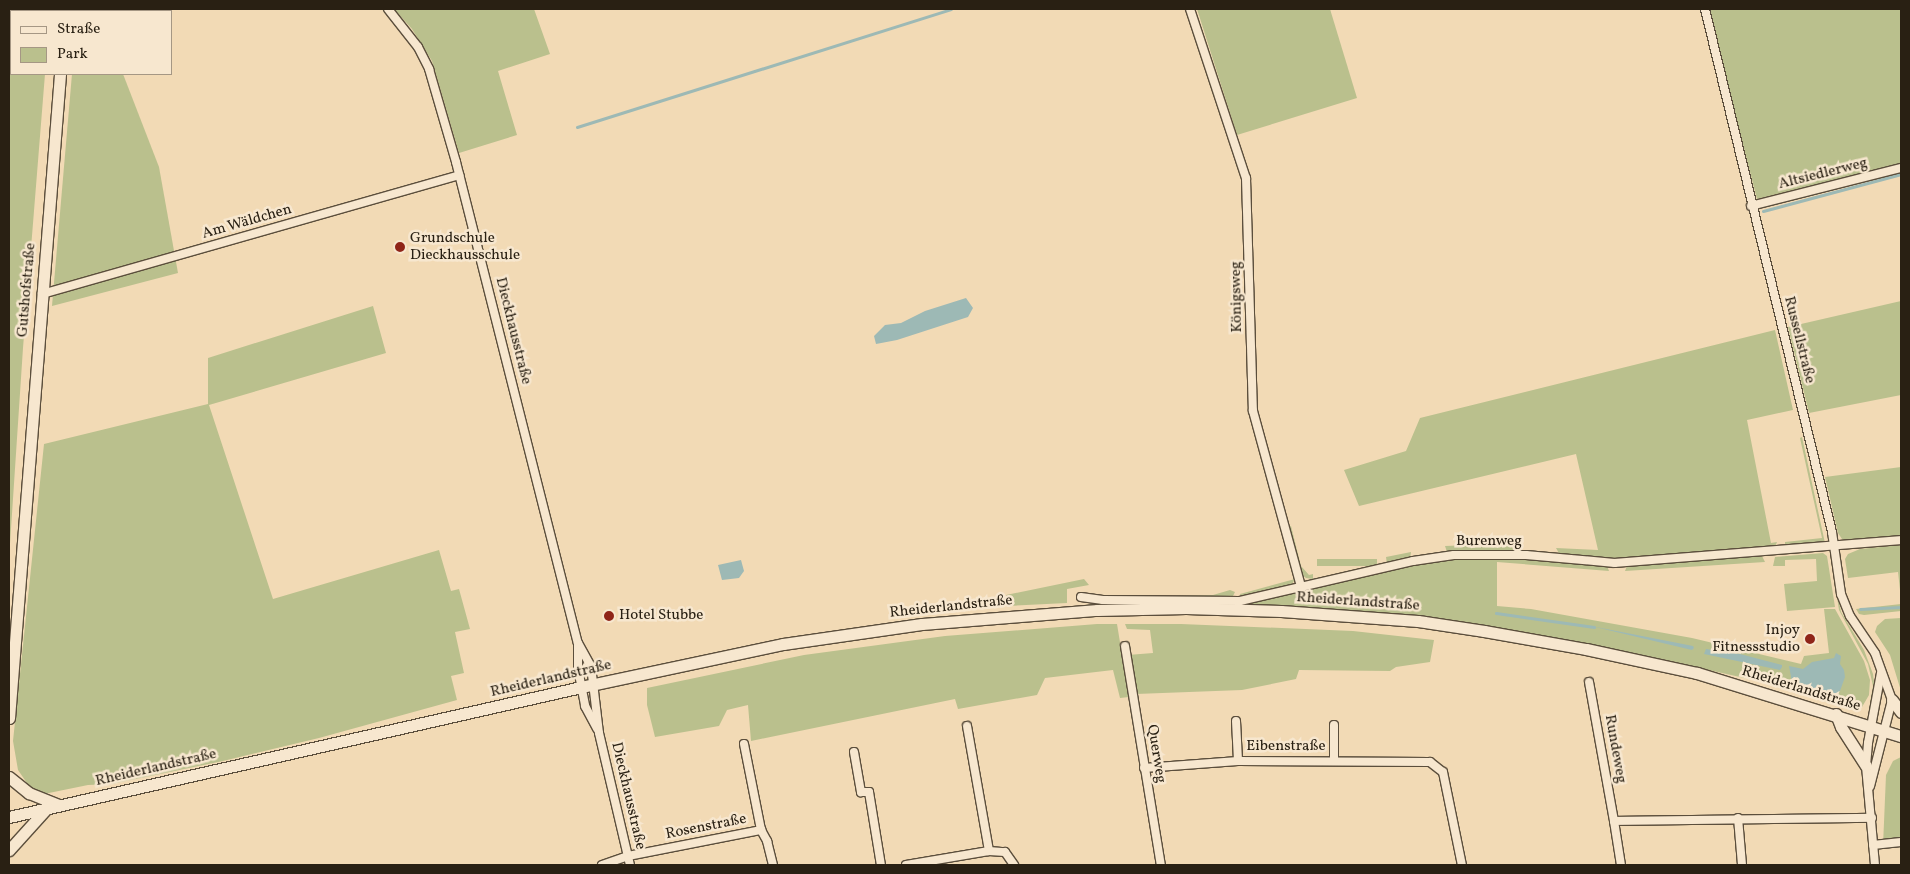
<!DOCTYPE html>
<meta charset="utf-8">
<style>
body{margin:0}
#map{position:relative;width:1910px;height:874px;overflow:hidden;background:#f2dab5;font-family:Vollkorn,serif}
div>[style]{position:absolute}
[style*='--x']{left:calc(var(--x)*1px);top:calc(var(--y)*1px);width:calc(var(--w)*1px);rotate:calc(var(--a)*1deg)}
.green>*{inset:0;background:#bac08d;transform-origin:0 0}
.water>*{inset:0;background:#9db9b5}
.stream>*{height:3px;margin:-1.5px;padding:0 1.5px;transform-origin:1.5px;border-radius:1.5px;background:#9db9b5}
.roads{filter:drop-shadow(1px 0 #5b4e3c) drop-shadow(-1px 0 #5b4e3c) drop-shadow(0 1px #5b4e3c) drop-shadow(0 -1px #5b4e3c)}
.street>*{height:8px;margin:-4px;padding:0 4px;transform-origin:4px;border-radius:4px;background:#f7e7cf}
.secondary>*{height:11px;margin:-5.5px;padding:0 5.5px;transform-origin:5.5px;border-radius:5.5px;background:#f7e7cf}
.dots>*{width:14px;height:14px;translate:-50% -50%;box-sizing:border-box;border:2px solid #f7e7cf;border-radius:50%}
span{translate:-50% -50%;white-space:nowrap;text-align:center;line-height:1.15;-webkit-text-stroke:5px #f7e7cf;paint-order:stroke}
.street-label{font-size:15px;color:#292013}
.poi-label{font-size:15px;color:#292013}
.left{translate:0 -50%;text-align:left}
.right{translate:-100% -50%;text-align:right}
.frame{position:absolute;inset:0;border:10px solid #292013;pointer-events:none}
.legend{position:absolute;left:10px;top:10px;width:162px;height:65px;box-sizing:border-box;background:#f7e7cf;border:1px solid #a59784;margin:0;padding:6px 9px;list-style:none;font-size:15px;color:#292013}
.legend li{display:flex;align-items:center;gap:10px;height:25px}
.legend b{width:25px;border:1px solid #a59784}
</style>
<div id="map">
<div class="green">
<div style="clip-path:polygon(9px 9px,50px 9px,50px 11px,11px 11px,11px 74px,45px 74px,23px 348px,9px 559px)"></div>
<div style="clip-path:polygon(394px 9px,534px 9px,550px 54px,498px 71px,517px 135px,459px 153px,432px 61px,412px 29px)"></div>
<div style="clip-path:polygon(1197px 9px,1330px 9px,1357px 98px,1237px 135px)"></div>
<div style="clip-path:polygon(1708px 9px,1901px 9px,1901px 163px,1757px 199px)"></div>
<div style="clip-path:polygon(72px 74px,123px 74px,159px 167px,178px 273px,52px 306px)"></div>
<div style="clip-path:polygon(1901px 301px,1901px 395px,1809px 413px,1788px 327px)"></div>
<div style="clip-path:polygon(373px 306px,386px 353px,209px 405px,273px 599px,439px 550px,451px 591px,459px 589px,470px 629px,455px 632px,464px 673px,451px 676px,457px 700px,319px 738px,223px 761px,112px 784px,88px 785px,44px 794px,29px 786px,18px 770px,13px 741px,44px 444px,208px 404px,208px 358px)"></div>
<div style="clip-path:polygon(1775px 330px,1793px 410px,1747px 420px,1771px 543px,1777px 542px,1774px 549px,1603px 559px,1560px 555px,1556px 548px,1598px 550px,1576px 454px,1359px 506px,1344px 470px,1406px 451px,1420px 418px)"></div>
<div style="clip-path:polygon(1802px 437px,1825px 543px,1785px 548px,1785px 542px,1822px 538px,1800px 438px)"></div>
<div style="clip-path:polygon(1901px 467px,1901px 537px,1846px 541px,1842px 539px,1838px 533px,1825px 477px)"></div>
<div style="clip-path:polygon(1291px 526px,1301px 566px,1309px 575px,1313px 574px,1313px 579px,1306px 578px,1301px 574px,1288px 527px)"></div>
<div style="clip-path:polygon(1496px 544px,1515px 545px,1516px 548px,1515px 552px,1447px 552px,1445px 546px)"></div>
<div style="clip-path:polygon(1901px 545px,1901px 599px,1898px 572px,1848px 578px,1845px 559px,1848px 554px,1860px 549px)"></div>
<div style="clip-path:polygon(1411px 552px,1410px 559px,1387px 564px,1386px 557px)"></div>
<div style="clip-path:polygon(1823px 553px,1827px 556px,1835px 607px,1787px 611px,1784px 584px,1817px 581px,1816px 559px,1785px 560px,1785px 566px,1773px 566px,1775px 557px)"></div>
<div style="clip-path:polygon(1762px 556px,1765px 562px,1625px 571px,1627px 566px)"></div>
<div style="clip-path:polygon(1506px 557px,1607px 566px,1609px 571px,1497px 562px,1497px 606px,1531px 609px,1692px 638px,1801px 664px,1804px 656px,1829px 653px,1824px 609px,1835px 609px,1864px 661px,1870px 680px,1869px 695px,1862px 707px,1848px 709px,1762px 682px,1638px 654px,1572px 641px,1427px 619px,1052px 609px,1095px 604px,1245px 604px,1419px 563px,1453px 558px)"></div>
<div style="clip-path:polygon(1831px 558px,1841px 612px,1864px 650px,1873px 674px,1875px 691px,1870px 703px,1873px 686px,1868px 664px,1839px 610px)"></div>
<div style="left:1377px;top:559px;width:7px;height:60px;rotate:90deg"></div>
<div style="clip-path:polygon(1084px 579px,1089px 585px,1067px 589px,1067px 603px,1008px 606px,1006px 595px)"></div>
<div style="clip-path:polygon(1295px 579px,1291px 586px,1241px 598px,1240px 594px)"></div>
<div style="clip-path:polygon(1230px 590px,1235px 592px,1232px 598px,1172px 596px,1213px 595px)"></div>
<div style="clip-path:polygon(1901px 604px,1901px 611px,1864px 615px,1859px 614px,1856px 609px)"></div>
<div style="clip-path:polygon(1901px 618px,1901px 691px,1890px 655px,1875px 632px,1877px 626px,1885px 619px)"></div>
<div style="clip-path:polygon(1097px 624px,1117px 624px,1129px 697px,1120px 698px,1113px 670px,1045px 678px,1037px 695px,958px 709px,955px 699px,751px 741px,748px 705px,727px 710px,719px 726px,655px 737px,647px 705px,647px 688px,804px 655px,945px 636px)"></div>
<div style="clip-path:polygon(1125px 624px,1181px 624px,1353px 631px,1434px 640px,1430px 662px,1396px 667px,1390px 671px,1299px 670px,1296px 679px,1242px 690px,1136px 694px,1128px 655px,1153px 653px,1150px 630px,1127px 629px)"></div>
<div style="clip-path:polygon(1901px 757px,1901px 844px,1883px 846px,1886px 775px,1893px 761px)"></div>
</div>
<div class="water">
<div style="clip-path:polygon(966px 298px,973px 308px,968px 317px,897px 340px,876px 344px,874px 336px,885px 325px,901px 323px,925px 311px)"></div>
<div style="clip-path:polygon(741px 560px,744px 571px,739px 578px,722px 580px,718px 565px)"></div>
<div style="clip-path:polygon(1591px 626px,1693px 646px,1694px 648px,1692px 650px)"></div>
<div style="clip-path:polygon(1706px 649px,1740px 654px,1782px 665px,1782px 667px,1780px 670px,1704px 654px)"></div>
<div style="clip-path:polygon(1836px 653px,1841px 656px,1840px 664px,1844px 670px,1845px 677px,1840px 691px,1834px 695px,1792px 682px,1789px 666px,1803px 669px,1812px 662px,1834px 658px)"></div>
</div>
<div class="stream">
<div style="--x:577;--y:127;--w:392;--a:-17.5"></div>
<div style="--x:1763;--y:211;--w:143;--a:-15"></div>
<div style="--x:1860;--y:609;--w:41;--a:-2.8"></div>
<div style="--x:1496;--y:613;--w:99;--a:8.1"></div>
</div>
<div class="roads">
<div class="street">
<div style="--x:388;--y:9;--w:48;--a:51.7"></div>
<div style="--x:418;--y:47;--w:25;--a:63"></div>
<div style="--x:429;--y:69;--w:97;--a:73.8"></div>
<div style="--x:456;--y:162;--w:496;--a:75.8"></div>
<div style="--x:578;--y:643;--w:26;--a:61"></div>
<div style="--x:591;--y:666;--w:67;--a:83.2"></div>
<div style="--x:599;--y:733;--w:136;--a:76.8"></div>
<div style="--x:1190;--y:9;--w:178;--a:71.7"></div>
<div style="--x:1246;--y:178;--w:233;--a:88.3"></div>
<div style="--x:1253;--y:411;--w:182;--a:74.7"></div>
<div style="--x:1705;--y:9;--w:538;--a:76.35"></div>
<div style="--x:1832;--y:532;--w:63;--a:81.7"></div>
<div style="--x:1841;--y:594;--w:24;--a:68"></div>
<div style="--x:1850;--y:616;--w:45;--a:56"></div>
<div style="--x:1875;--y:653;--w:50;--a:70.1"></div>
<div style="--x:1892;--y:700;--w:89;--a:104.3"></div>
<div style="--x:1751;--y:206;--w:155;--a:-14.2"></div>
<div style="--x:42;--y:294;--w:434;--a:-15.9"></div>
<div style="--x:1081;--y:597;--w:22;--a:8"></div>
<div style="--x:1103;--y:600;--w:137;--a:0.4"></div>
<div style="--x:1240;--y:601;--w:178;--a:-13"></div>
<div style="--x:1413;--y:561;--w:41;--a:-8.3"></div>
<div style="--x:1454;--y:555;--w:72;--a:0"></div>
<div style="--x:1526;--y:555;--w:89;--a:5.1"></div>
<div style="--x:1615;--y:563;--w:287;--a:-4.6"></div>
<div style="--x:578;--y:644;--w:25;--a:90"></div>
<div style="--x:578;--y:669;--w:38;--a:79"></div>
<div style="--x:585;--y:706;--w:26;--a:62"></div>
<div style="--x:1125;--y:646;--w:222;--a:80.7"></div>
<div style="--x:1589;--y:682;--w:141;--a:79.8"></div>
<div style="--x:1614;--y:821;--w:258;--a:-0.7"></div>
<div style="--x:1236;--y:721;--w:40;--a:87.1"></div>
<div style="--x:967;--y:726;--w:127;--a:80"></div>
<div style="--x:744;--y:744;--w:88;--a:78.8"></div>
<div style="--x:854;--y:752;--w:41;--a:80.1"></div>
<div style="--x:861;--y:792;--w:8;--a:0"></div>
<div style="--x:869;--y:792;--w:74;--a:80.7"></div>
<div style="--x:1334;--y:761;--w:36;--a:-90"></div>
<div style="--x:1144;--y:768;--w:94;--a:-4.3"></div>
<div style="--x:1238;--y:761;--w:192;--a:0.3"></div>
<div style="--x:1430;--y:762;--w:16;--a:38"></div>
<div style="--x:1443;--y:772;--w:95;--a:78.5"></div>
<div style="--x:1738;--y:818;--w:47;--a:85.1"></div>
<div style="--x:1614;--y:821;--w:45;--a:81"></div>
<div style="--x:1873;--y:845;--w:28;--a:-6"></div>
<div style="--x:602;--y:865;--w:28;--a:-19"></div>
<div style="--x:628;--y:856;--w:136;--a:-11.1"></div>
<div style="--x:761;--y:830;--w:13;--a:61"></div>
<div style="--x:767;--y:841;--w:25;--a:76"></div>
<div style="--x:906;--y:865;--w:84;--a:-9.6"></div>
<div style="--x:989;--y:851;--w:16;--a:4"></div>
<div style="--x:1005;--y:852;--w:16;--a:55"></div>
<div style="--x:1875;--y:865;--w:99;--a:-95.2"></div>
<div style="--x:1866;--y:766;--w:23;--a:-85"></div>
<div style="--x:1868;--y:743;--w:71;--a:-79.5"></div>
</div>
<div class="secondary">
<div style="--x:65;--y:11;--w:2;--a:-90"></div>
<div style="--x:1892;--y:700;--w:15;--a:53"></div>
<div style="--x:1836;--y:714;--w:14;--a:69"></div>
<div style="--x:1841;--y:727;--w:46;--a:57.3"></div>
<div style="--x:9;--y:718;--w:646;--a:-85.47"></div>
<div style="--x:9;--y:777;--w:26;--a:39"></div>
<div style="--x:29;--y:793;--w:31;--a:22"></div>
<div style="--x:9;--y:817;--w:587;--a:-12.8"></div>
<div style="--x:581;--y:687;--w:207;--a:-12"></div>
<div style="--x:783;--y:644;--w:140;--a:-8.2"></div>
<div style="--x:922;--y:624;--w:176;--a:-4.6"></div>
<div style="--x:1097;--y:610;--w:89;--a:-1.3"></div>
<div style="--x:1186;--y:608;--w:95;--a:1.8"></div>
<div style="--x:1281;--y:611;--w:137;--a:4.2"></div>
<div style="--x:1418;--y:621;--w:67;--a:8.6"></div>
<div style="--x:1484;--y:631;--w:104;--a:10"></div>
<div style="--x:1586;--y:649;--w:114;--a:12.2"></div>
<div style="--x:1697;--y:673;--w:214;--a:17.2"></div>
<div style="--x:9;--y:850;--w:57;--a:-47.9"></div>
</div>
</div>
<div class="dots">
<div style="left:400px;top:247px;background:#8f2418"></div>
<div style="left:609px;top:616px;background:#8f2418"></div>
<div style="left:1810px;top:639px;background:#8f2418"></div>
</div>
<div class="street-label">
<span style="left:1823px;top:174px;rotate:-14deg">Altsiedlerweg</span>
<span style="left:247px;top:222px;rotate:-16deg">Am Wäldchen</span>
<span style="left:27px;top:290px;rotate:-85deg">Gutshofstraße</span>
<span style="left:1237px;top:297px;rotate:-91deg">Königsweg</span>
<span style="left:513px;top:331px;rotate:76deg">Dieckhausstraße</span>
<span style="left:1799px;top:340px;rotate:76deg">Russellstraße</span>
<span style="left:1489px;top:542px">Burenweg</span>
<span style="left:1358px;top:602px;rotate:4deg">Rheiderlandstraße</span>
<span style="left:951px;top:607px;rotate:-6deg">Rheiderlandstraße</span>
<span style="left:551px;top:679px;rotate:-13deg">Rheiderlandstraße</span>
<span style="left:1801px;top:689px;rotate:17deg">Rheiderlandstraße</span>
<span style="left:1286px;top:747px">Eibenstraße</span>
<span style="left:1615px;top:749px;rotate:80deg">Rundeweg</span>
<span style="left:1156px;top:754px;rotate:81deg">Querweg</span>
<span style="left:156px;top:768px;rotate:-13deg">Rheiderlandstraße</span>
<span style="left:628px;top:796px;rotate:77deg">Dieckhausstraße</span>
<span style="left:706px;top:827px;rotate:-11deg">Rosenstraße</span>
</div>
<div class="poi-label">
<span class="left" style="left:410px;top:247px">Grundschule<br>Dieckhausschule</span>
<span class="left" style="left:619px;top:616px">Hotel Stubbe</span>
<span class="right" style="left:1800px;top:639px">Injoy<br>Fitnessstudio</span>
</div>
<div class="frame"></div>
<ul class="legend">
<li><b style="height:6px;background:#f7e7cf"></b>Straße</li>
<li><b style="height:14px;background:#bac08d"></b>Park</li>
</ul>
</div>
